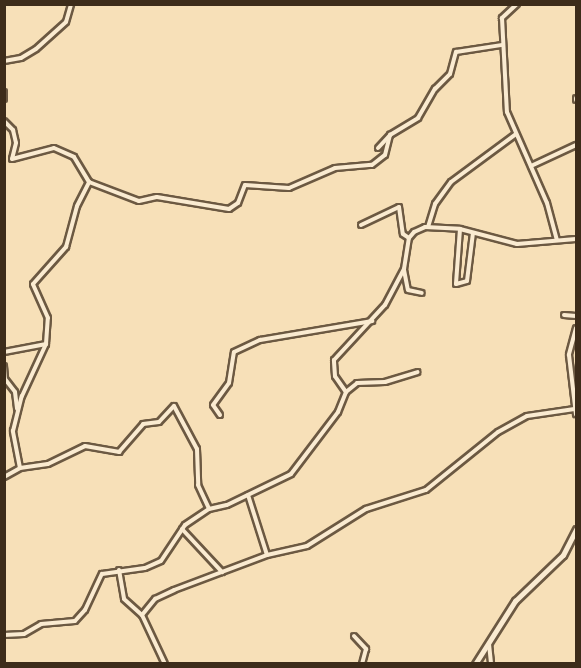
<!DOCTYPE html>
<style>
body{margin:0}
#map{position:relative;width:581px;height:668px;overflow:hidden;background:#f7e0b8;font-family:"Old Standard TT",serif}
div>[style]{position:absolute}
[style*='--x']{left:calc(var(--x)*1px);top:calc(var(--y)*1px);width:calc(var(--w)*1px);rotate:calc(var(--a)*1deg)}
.roads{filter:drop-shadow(2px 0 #6c5942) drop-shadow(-2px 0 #6c5942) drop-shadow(0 2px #6c5942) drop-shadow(0 -2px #6c5942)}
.street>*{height:4px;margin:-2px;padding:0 2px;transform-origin:2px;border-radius:2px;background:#faebd1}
.secondary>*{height:5px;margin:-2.5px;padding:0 2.5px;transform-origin:2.5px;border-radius:2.5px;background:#faebd1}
span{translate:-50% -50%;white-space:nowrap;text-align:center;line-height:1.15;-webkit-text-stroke:4.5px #faebd1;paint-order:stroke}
.frame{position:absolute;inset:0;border:6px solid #3d2c1a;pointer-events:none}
</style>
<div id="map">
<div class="roads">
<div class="street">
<div style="--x:517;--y:4;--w:21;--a:137"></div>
<div style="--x:502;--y:18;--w:94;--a:87"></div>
<div style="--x:507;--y:112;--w:99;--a:66.3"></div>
<div style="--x:547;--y:203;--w:38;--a:75"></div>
<div style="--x:4;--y:61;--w:17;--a:-10"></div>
<div style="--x:21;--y:58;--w:17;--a:-31"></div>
<div style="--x:36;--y:49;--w:40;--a:-42"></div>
<div style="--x:66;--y:22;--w:19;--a:-74"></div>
<div style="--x:4;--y:92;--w:7;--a:90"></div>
<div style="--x:576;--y:98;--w:2;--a:90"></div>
<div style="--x:4;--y:121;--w:13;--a:45"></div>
<div style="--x:13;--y:130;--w:13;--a:77"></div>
<div style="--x:16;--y:143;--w:16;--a:104"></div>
<div style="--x:12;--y:159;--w:43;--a:-14.7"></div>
<div style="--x:54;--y:148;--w:22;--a:24"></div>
<div style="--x:74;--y:157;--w:29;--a:59"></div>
<div style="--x:89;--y:182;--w:53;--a:20.8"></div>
<div style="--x:139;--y:201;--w:18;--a:-13"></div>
<div style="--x:157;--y:197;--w:73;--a:9.5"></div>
<div style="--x:229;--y:209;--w:11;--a:-34"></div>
<div style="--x:238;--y:203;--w:19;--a:-69"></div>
<div style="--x:245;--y:185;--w:44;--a:3.9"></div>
<div style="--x:289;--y:188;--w:50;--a:-23.5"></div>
<div style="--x:335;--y:168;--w:37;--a:-5"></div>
<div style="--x:372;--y:165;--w:16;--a:-38"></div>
<div style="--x:385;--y:155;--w:21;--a:-76"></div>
<div style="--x:390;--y:135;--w:33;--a:-31"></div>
<div style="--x:418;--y:118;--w:34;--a:-60"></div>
<div style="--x:435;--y:89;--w:21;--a:-45"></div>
<div style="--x:450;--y:74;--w:23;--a:-75"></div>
<div style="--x:456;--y:52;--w:47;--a:-8.7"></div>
<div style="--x:378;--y:148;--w:18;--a:-47"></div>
<div style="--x:531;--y:166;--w:50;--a:-25"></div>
<div style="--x:361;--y:225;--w:42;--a:-25.3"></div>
<div style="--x:399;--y:207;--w:27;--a:82"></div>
<div style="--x:403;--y:234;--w:7;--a:34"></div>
<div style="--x:428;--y:227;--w:24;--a:-73"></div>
<div style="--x:435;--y:204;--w:27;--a:-54"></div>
<div style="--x:451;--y:182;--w:81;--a:-36.4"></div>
<div style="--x:460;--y:229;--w:55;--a:94.2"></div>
<div style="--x:456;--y:284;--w:11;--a:-15"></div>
<div style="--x:467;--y:281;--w:48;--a:-82.9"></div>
<div style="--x:404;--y:270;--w:20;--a:79"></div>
<div style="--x:408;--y:290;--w:14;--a:12"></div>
<div style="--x:564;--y:315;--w:12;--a:5"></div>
<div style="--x:576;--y:328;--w:28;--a:105"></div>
<div style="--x:569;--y:355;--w:60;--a:83.3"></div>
<div style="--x:4;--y:352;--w:43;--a:-10.8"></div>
<div style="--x:4;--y:366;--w:13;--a:86"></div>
<div style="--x:5;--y:379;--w:16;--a:52"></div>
<div style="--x:15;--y:392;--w:17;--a:83"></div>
<div style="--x:346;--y:392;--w:19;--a:-125"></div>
<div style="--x:335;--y:376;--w:16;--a:-94"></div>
<div style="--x:334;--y:360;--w:75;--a:-47.2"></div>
<div style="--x:385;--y:305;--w:41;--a:-62.2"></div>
<div style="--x:404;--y:269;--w:31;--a:-81"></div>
<div style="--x:409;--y:238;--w:8;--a:-50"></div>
<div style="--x:414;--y:232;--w:12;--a:-24"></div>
<div style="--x:425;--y:227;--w:35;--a:3"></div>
<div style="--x:460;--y:229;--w:59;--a:14.7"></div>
<div style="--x:517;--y:244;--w:59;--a:-4.8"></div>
<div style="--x:220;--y:415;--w:12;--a:-125"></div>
<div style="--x:213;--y:405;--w:27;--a:-54"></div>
<div style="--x:229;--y:383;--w:31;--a:-81"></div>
<div style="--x:234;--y:352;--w:29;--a:-25"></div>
<div style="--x:260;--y:340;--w:114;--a:-9.6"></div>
<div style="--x:20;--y:468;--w:38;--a:-101"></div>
<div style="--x:13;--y:431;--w:36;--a:-76"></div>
<div style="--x:22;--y:396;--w:57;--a:-65.2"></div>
<div style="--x:46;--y:344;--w:26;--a:-86"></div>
<div style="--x:48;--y:318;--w:37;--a:-114"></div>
<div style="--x:33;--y:284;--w:50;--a:-48.3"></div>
<div style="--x:66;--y:247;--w:42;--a:-75"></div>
<div style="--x:77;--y:206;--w:27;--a:-63"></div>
<div style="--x:4;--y:477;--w:18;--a:-29"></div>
<div style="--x:20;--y:468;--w:28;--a:-8"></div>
<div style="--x:48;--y:464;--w:41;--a:-25.9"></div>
<div style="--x:85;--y:446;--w:35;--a:10"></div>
<div style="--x:119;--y:452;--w:37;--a:-49"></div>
<div style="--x:143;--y:424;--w:16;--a:-7"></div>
<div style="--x:159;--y:422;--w:22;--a:-47"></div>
<div style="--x:174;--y:406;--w:49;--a:61.9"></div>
<div style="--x:197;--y:449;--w:36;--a:88"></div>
<div style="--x:198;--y:485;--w:26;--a:65"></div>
<div style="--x:248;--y:495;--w:63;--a:72.4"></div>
<div style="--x:182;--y:529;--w:59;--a:47.1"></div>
<div style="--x:119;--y:570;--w:29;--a:80"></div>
<div style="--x:124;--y:599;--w:24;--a:42"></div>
<div style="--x:142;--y:615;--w:54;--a:64.9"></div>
<div style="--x:142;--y:615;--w:21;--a:-51"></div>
<div style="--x:155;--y:599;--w:21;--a:-25"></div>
<div style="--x:174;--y:590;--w:99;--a:-20.6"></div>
<div style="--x:267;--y:555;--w:41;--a:-12.7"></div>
<div style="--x:307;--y:546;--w:70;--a:-32.1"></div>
<div style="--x:366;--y:509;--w:63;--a:-17.6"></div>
<div style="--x:426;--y:490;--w:92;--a:-38.9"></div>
<div style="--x:498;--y:432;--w:33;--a:-29"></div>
<div style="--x:527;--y:416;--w:48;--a:-8.5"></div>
<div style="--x:4;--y:635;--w:20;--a:-3"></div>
<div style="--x:24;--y:634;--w:20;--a:-30"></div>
<div style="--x:41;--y:624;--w:34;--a:-5"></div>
<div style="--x:75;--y:621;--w:15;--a:-48"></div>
<div style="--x:85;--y:610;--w:40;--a:-65"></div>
<div style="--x:102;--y:574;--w:43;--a:-7.9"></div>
<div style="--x:145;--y:568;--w:17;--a:-24"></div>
<div style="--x:161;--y:561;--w:43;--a:-56.3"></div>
<div style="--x:185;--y:525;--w:29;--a:-34"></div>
<div style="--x:209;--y:509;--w:18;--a:-13"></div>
<div style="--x:227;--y:505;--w:71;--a:-25.8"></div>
<div style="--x:291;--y:474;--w:78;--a:-52.8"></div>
<div style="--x:338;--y:412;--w:22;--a:-68"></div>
<div style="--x:346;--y:392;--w:14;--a:-39"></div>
<div style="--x:357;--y:383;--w:28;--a:-2"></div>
<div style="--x:385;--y:382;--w:34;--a:-17"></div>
<div style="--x:354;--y:636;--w:18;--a:47"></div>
<div style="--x:366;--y:649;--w:16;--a:105"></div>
<div style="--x:489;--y:644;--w:20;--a:84"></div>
</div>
<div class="secondary">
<div style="--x:475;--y:664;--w:75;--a:-57.6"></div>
<div style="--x:515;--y:601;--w:66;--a:-43.8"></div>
<div style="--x:563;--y:555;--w:29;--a:-63"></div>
</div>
</div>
<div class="frame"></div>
</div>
